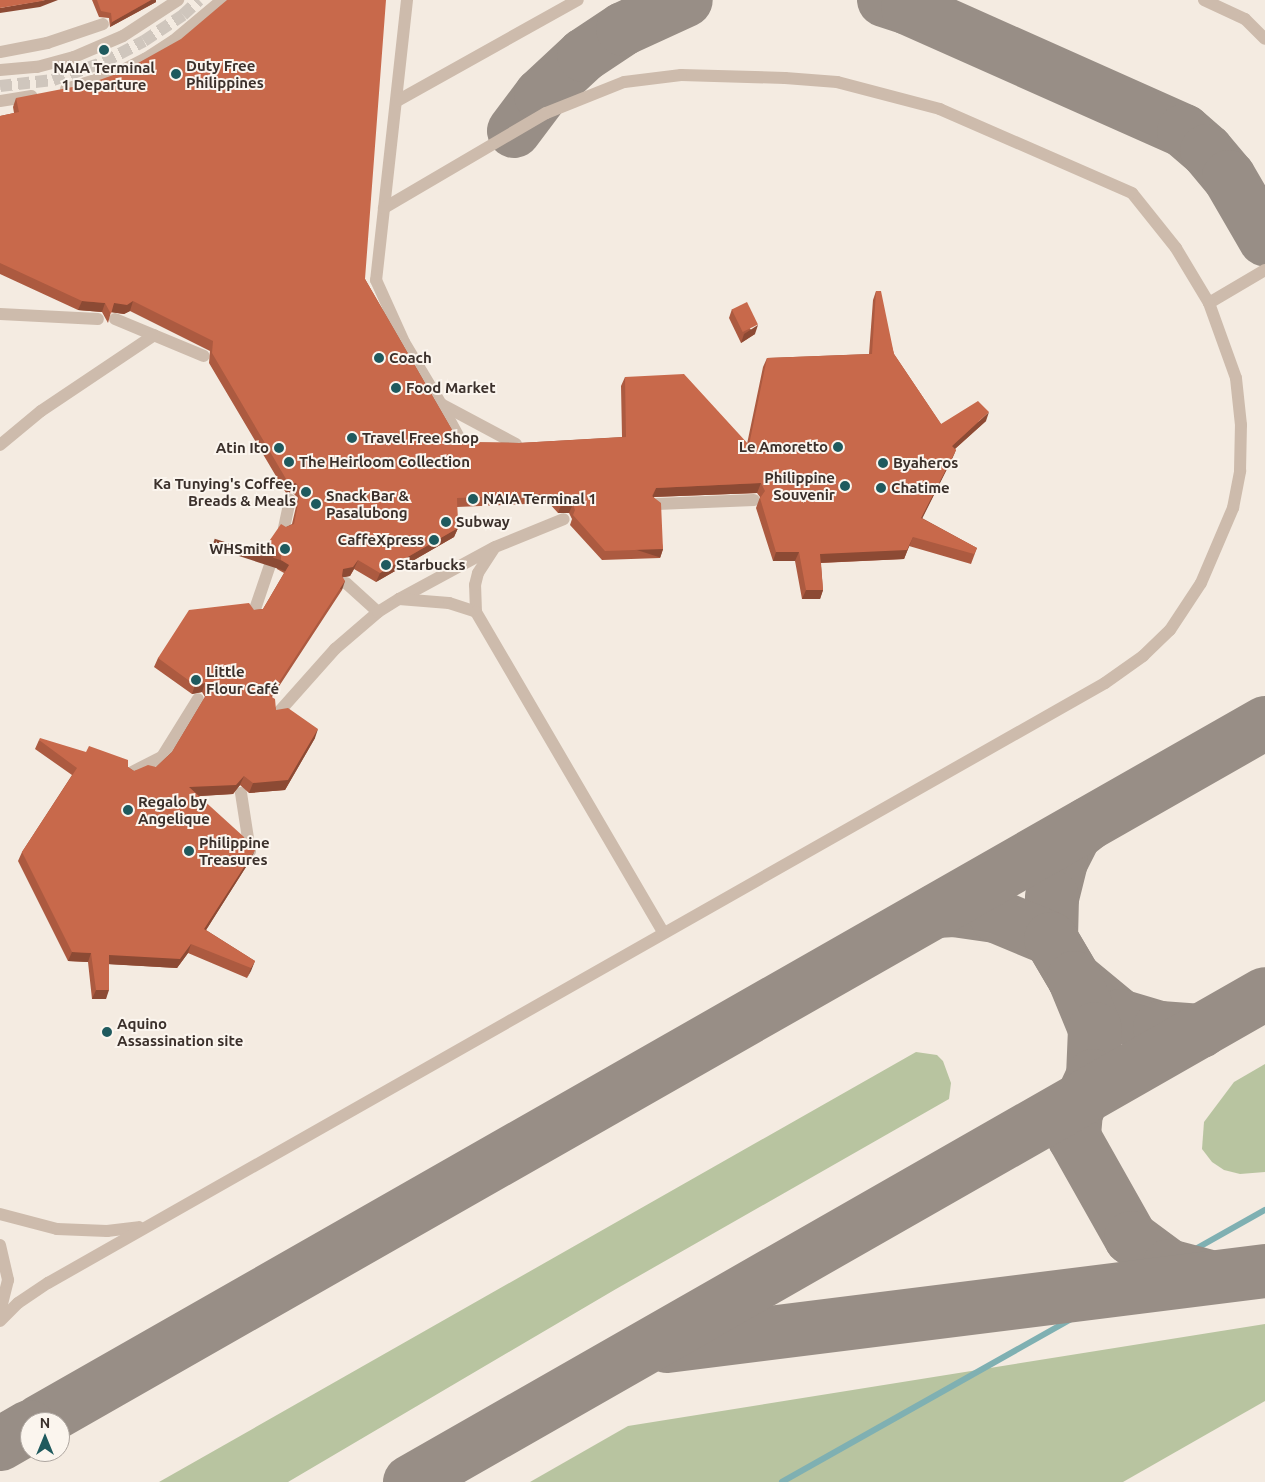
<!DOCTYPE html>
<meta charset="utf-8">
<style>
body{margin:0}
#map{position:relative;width:1265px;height:1482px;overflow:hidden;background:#f4ebe1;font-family:Ubuntu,sans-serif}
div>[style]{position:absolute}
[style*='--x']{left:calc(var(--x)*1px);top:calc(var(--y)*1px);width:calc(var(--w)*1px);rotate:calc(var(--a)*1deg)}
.green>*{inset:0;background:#b8c4a0}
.stream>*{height:5.5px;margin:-2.75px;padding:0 2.75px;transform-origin:2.75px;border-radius:2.75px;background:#7fb0b2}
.taxiway>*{height:54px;margin:-27px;padding:0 27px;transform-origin:27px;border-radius:27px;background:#988e86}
.minor-tunnel>*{height:12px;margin-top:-6px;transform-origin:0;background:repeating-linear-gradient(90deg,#cfc6bd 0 12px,transparent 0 18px)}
.minor>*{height:12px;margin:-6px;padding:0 6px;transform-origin:6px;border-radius:6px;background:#cdbbac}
.wall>*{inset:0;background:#ac5a40}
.shaded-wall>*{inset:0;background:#8c4a34;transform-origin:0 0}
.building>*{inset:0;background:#c8694b;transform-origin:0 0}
.dots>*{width:14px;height:14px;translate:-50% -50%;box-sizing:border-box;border:2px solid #fbf5ee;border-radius:50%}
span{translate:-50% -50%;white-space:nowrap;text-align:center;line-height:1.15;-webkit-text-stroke:4px #fbf5ee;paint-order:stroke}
.poi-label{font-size:15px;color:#3b302b;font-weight:700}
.left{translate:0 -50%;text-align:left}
.right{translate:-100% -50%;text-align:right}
.north{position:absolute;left:20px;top:1412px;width:50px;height:50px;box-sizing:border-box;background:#fbf5ee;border:1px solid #aea6a0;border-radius:50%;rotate:0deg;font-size:14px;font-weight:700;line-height:20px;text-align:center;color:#3b302b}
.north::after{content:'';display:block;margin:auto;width:18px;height:22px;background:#1f5a5e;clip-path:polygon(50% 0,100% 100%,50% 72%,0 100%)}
</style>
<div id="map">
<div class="green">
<div style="clip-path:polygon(916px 1052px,937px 1055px,943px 1061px,951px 1083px,949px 1099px,616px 1289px,288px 1482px,159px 1482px)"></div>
<div style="clip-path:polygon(1265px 1064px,1265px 1172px,1240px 1174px,1224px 1170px,1212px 1162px,1202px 1149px,1204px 1122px,1234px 1082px)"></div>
<div style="clip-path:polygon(1265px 1324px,1265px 1401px,1123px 1482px,530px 1482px,628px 1426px)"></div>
</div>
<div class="stream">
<div style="--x:782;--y:1482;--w:554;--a:-29.39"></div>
</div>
<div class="taxiway">
<div style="--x:884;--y:0;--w:25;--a:18"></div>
<div style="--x:908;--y:8;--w:302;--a:24"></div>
<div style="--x:1184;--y:131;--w:30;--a:41"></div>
<div style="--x:1207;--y:151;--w:34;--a:50"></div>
<div style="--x:1229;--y:177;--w:72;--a:59.9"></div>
<div style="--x:514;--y:131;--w:45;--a:-53.1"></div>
<div style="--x:541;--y:95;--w:59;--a:-42.9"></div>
<div style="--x:584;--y:55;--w:47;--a:-33.7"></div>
<div style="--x:623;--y:29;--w:69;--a:-24.7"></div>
<div style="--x:1088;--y:824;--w:16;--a:142"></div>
<div style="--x:1075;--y:834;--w:31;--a:117"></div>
<div style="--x:1061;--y:862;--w:36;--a:104"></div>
<div style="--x:1052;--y:897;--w:42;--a:91.4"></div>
<div style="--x:1051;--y:939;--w:45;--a:59.5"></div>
<div style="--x:1074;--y:978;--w:60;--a:39.6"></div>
<div style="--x:1120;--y:1016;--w:42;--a:16.7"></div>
<div style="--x:1160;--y:1028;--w:41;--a:4.2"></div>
<div style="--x:936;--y:911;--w:18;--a:-3"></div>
<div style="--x:954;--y:910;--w:42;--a:8.1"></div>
<div style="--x:996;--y:916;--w:60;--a:22.7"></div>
<div style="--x:1051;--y:939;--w:45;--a:59.5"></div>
<div style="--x:1074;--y:978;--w:55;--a:67.6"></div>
<div style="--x:1095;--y:1029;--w:47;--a:92.4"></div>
<div style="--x:1093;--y:1076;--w:40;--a:115"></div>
<div style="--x:1076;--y:1112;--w:25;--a:95"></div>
<div style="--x:1074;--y:1137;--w:116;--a:60.6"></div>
<div style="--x:1131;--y:1238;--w:47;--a:36.4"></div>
<div style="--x:1169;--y:1266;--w:42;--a:15"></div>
<div style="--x:667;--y:1346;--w:603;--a:-7.15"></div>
<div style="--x:39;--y:1422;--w:1411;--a:-29.69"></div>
<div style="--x:0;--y:1444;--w:34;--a:-30"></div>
<div style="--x:410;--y:1482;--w:984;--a:-29.72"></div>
</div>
<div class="minor-tunnel">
<div style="--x:0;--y:86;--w:53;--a:-6.5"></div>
<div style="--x:53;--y:80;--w:54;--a:-19.4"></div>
<div style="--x:104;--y:62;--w:45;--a:-27.7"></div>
<div style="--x:144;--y:41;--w:47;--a:-33.7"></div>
<div style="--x:183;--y:15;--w:22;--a:-43"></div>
</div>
<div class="minor">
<div style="--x:407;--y:0;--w:282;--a:96.3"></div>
<div style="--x:376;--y:280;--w:68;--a:65.7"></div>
<div style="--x:404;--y:342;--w:72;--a:59.2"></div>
<div style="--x:441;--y:404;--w:85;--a:28.1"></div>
<div style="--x:1204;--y:0;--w:45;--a:24.9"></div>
<div style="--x:1245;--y:19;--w:28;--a:45"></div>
<div style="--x:0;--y:52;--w:48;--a:-10.8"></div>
<div style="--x:47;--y:43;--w:59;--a:-18.7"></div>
<div style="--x:0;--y:70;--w:37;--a:-5"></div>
<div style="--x:37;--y:67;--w:38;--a:-15"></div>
<div style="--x:74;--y:57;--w:53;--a:-23.2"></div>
<div style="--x:123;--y:36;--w:66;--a:-33.2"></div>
<div style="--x:66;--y:89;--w:51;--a:-17"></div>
<div style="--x:115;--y:74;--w:34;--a:-27"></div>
<div style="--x:145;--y:59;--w:33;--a:-33"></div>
<div style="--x:173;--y:41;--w:64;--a:-39.9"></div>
<div style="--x:0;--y:101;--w:32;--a:-9"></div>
<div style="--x:397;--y:101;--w:207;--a:-29.2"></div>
<div style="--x:1209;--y:303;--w:65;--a:-30.5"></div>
<div style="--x:0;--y:314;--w:98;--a:2.9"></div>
<div style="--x:115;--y:319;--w:96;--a:22.6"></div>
<div style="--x:441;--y:404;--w:47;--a:61.8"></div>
<div style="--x:0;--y:445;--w:53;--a:-39.7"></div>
<div style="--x:41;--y:411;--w:136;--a:-33.9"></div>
<div style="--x:657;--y:504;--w:97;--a:-2.4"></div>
<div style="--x:284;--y:528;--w:29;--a:-78"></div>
<div style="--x:346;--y:583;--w:43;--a:42.2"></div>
<div style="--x:399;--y:599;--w:107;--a:-28.5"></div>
<div style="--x:254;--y:612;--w:50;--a:-71.2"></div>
<div style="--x:476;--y:612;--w:27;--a:-92"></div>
<div style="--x:475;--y:585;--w:12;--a:-76"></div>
<div style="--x:478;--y:573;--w:31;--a:-57"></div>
<div style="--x:495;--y:547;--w:74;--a:-22.1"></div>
<div style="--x:278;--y:713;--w:86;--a:-48.3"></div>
<div style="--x:335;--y:649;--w:57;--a:-40.7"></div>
<div style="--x:378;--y:612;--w:25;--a:-32"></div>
<div style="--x:399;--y:599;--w:50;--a:4.6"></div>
<div style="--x:449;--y:603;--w:28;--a:18"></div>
<div style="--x:476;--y:612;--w:371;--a:59.7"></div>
<div style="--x:132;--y:772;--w:34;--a:-27"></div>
<div style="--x:162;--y:757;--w:68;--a:-58.2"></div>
<div style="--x:241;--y:793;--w:59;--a:81.2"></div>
<div style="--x:0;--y:1214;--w:59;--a:14.7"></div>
<div style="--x:57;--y:1229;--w:50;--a:2.3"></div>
<div style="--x:107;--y:1231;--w:32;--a:-7"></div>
<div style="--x:0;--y:1245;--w:36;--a:77"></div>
<div style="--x:8;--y:1280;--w:34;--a:104"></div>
<div style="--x:0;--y:1321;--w:25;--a:-45"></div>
<div style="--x:18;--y:1303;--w:36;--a:-34"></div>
<div style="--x:48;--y:1283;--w:1215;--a:-29.58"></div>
<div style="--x:1105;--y:683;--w:47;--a:-35.4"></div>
<div style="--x:1143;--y:656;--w:37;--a:-44"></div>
<div style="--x:1170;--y:630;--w:56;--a:-56.6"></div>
<div style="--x:1201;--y:583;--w:82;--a:-66.9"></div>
<div style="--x:1233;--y:508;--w:38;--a:-79"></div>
<div style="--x:1240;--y:471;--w:46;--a:-88.8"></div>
<div style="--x:1241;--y:425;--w:47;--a:-96.1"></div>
<div style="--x:1236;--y:378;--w:80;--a:-109.8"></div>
<div style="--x:1209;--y:303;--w:64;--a:-121"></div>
<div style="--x:1176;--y:248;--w:70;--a:-128.7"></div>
<div style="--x:1132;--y:193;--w:210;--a:-156.4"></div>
<div style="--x:940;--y:109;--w:106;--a:-165.3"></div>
<div style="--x:837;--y:82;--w:52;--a:-175.6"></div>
<div style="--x:785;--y:78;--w:104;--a:-178.3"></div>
<div style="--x:681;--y:75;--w:57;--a:173"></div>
<div style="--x:624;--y:82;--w:84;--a:158.3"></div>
<div style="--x:546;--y:113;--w:188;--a:149.6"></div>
</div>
<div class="wall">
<div style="clip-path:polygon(92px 0,156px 0,156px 2px,110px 27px,109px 18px,99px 17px)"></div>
<div style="clip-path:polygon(16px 98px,365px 279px,459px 442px,519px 443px,622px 437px,621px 386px,625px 377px,747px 444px,763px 367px,767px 358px,869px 354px,873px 300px,876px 291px,894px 354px,941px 424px,986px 421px,955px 449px,956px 450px,952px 459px,922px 518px,977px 548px,971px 564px,909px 546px,904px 559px,821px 563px,823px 590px,820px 599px,802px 599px,795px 561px,773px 561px,756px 508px,760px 497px,757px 493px,654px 497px,663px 549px,660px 558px,602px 560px,570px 525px,572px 519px,569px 513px,558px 513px,549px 503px,457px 507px,458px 528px,454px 537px,376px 582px,354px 569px,350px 576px,343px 577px,342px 590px,272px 697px,276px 710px,315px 738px,285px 790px,249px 793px,240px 785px,233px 794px,198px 796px,251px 859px,206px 930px,255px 961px,247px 978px,188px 953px,177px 968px,109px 964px,106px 999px,92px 999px,88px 962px,68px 961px,18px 861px,22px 852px,72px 775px,35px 749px,39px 740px,128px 767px,134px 771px,156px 767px,172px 752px,205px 697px,202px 692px,192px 694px,154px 667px,158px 658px,254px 610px,263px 609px,284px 573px,277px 569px,278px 563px,273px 558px,259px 559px,286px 527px,292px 524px,298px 498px,292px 492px,286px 493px,209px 363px,210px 351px,130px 311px,124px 314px,111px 312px,108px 323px,102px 312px,78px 310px,0 274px,0 116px,14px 113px,13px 107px)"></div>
<div style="clip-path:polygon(732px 309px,755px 334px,741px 343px,729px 318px)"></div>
</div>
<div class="shaded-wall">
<div style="clip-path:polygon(45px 0,58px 0,40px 7px,0 13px,0 8px)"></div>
<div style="clip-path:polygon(151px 0,156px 0,156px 2px,110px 27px,112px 22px)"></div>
<div style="clip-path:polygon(82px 301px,105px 303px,102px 312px,78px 310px)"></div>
<div style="clip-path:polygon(133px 301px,130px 311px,124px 314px,110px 312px,114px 303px)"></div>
<div style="clip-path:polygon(758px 325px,755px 334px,741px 343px,744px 334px)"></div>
<div style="clip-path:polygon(989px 412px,986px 421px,948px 455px,952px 446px)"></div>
<div style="clip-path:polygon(956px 450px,952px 459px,918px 527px,921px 518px)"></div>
<div style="clip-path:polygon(296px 483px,292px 492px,286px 493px,289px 484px)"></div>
<div style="clip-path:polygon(761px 483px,757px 493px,652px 497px,649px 505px,656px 488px)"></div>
<div style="left:553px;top:494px;width:10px;height:96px;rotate:114deg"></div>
<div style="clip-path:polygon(562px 503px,573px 504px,569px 513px,558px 513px)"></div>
<div style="clip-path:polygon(458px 528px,454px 537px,376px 582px,380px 573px)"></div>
<div style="clip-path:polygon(913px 537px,904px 559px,816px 563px,820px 554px)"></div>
<div style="clip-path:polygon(276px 548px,273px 558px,259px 559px,263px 550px)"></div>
<div style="left:663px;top:549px;width:9px;height:58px;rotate:108deg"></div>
<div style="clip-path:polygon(776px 552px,799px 552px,795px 561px,773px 561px)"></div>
<div style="clip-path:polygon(358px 560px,354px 569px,350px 576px,340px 578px,343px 569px)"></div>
<div style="left:345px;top:581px;width:9px;height:137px;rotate:108deg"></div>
<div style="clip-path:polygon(806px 590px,823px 590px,820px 599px,802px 599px)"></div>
<div style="clip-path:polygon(205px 683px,202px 692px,192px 694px,195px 685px)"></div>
<div style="clip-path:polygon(318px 729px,315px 738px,285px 790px,249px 793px,253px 783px)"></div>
<div style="clip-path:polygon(244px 776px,240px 785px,233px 794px,185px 797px,189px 787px)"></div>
<div style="clip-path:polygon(255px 850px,251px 859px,201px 938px,204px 929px)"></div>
<div style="clip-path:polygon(191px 944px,188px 953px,177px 968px,106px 964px,109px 955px)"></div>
<div style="clip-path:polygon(72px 952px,91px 953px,88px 962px,68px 961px)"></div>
<div style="clip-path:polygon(255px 961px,251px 971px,247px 978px,251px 968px)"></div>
<div style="clip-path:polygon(96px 990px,109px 990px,106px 999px,92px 999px)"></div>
</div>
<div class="building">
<div style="clip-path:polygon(0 0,45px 0,42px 1px,0 8px)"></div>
<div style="clip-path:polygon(97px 0,151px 0,112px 22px,111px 13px,101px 11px)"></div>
<div style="clip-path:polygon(227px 0,386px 0,365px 279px,459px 442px,519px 443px,626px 437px,625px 377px,684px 374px,749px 445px,767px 358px,872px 354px,876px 291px,881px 291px,894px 354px,941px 424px,978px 401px,989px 412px,952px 446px,956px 450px,921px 518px,977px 548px,974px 554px,913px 537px,907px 550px,820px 554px,823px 590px,806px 590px,799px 552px,776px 552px,760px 498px,765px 491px,761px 483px,656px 488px,652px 496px,661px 503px,663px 549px,605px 551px,573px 515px,575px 510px,573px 504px,562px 503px,553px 494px,457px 498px,458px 528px,380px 573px,358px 560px,353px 567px,343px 569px,342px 576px,345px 581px,270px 696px,275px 699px,276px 710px,288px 708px,318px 729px,288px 780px,253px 783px,244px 776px,236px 785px,189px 787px,244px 837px,247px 847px,255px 850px,204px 929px,255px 961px,251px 968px,191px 944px,180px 959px,109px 955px,109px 990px,96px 990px,91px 953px,72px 952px,22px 852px,77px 768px,39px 740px,40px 738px,86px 752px,89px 746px,128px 760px,128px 767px,134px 771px,148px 765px,156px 767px,172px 752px,209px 690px,205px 683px,195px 685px,158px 658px,189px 610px,249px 603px,254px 610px,263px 609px,289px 565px,281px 560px,281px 554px,276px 548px,263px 550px,281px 524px,286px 527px,294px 524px,301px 489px,296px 483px,289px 484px,212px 353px,213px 341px,133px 301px,127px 305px,114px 303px,111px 314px,105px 303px,82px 301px,0 263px,0 116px,19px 112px,16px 98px,88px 84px,122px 72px,181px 39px)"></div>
<div style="left:747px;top:302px;width:25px;height:17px;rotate:64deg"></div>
</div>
<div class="dots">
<div style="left:104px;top:50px;background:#1f5a5e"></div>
<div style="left:176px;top:74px;background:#1f5a5e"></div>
<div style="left:379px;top:358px;background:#1f5a5e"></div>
<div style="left:396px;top:388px;background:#1f5a5e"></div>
<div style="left:352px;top:438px;background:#1f5a5e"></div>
<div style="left:838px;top:447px;background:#1f5a5e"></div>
<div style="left:279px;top:448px;background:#1f5a5e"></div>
<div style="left:289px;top:462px;background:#1f5a5e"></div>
<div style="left:883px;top:463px;background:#1f5a5e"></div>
<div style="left:845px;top:486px;background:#1f5a5e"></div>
<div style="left:881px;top:488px;background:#1f5a5e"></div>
<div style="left:306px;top:492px;background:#1f5a5e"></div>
<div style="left:473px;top:499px;background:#1f5a5e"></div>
<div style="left:316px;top:504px;background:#1f5a5e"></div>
<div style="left:446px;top:522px;background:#1f5a5e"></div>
<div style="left:434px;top:540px;background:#1f5a5e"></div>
<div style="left:285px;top:549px;background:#1f5a5e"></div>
<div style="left:386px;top:565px;background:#1f5a5e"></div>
<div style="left:196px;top:680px;background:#1f5a5e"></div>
<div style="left:128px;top:810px;background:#1f5a5e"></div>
<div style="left:189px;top:851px;background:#1f5a5e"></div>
<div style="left:107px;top:1032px;background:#1f5a5e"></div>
</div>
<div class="poi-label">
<span class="left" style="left:186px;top:74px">Duty Free<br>Philippines</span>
<span style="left:104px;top:76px">NAIA Terminal<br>1 Departure</span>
<span class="left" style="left:389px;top:358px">Coach</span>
<span class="left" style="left:406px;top:388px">Food Market</span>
<span class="left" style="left:362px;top:438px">Travel Free Shop</span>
<span class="right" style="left:828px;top:447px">Le Amoretto</span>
<span class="right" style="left:269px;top:448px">Atin Ito</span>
<span class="left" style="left:299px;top:462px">The Heirloom Collection</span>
<span class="left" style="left:893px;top:463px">Byaheros</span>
<span class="right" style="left:835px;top:486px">Philippine<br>Souvenir</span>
<span class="right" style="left:296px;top:492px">Ka Tunying's Coffee,<br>Breads &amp; Meals</span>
<span class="left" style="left:891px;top:488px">Chatime</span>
<span class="left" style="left:326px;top:504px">Snack Bar &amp;<br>Pasalubong</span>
<span class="left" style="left:483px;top:499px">NAIA Terminal 1</span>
<span class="left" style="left:456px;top:522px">Subway</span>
<span class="right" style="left:424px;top:540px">CaffeXpress</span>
<span class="right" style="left:275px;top:549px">WHSmith</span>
<span class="left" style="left:396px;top:565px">Starbucks</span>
<span class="left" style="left:206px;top:680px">Little<br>Flour Café</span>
<span class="left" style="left:138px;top:810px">Regalo by<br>Angelique</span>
<span class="left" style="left:199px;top:851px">Philippine<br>Treasures</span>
<span class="left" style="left:117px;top:1032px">Aquino<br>Assassination site</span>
</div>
<div class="north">N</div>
</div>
